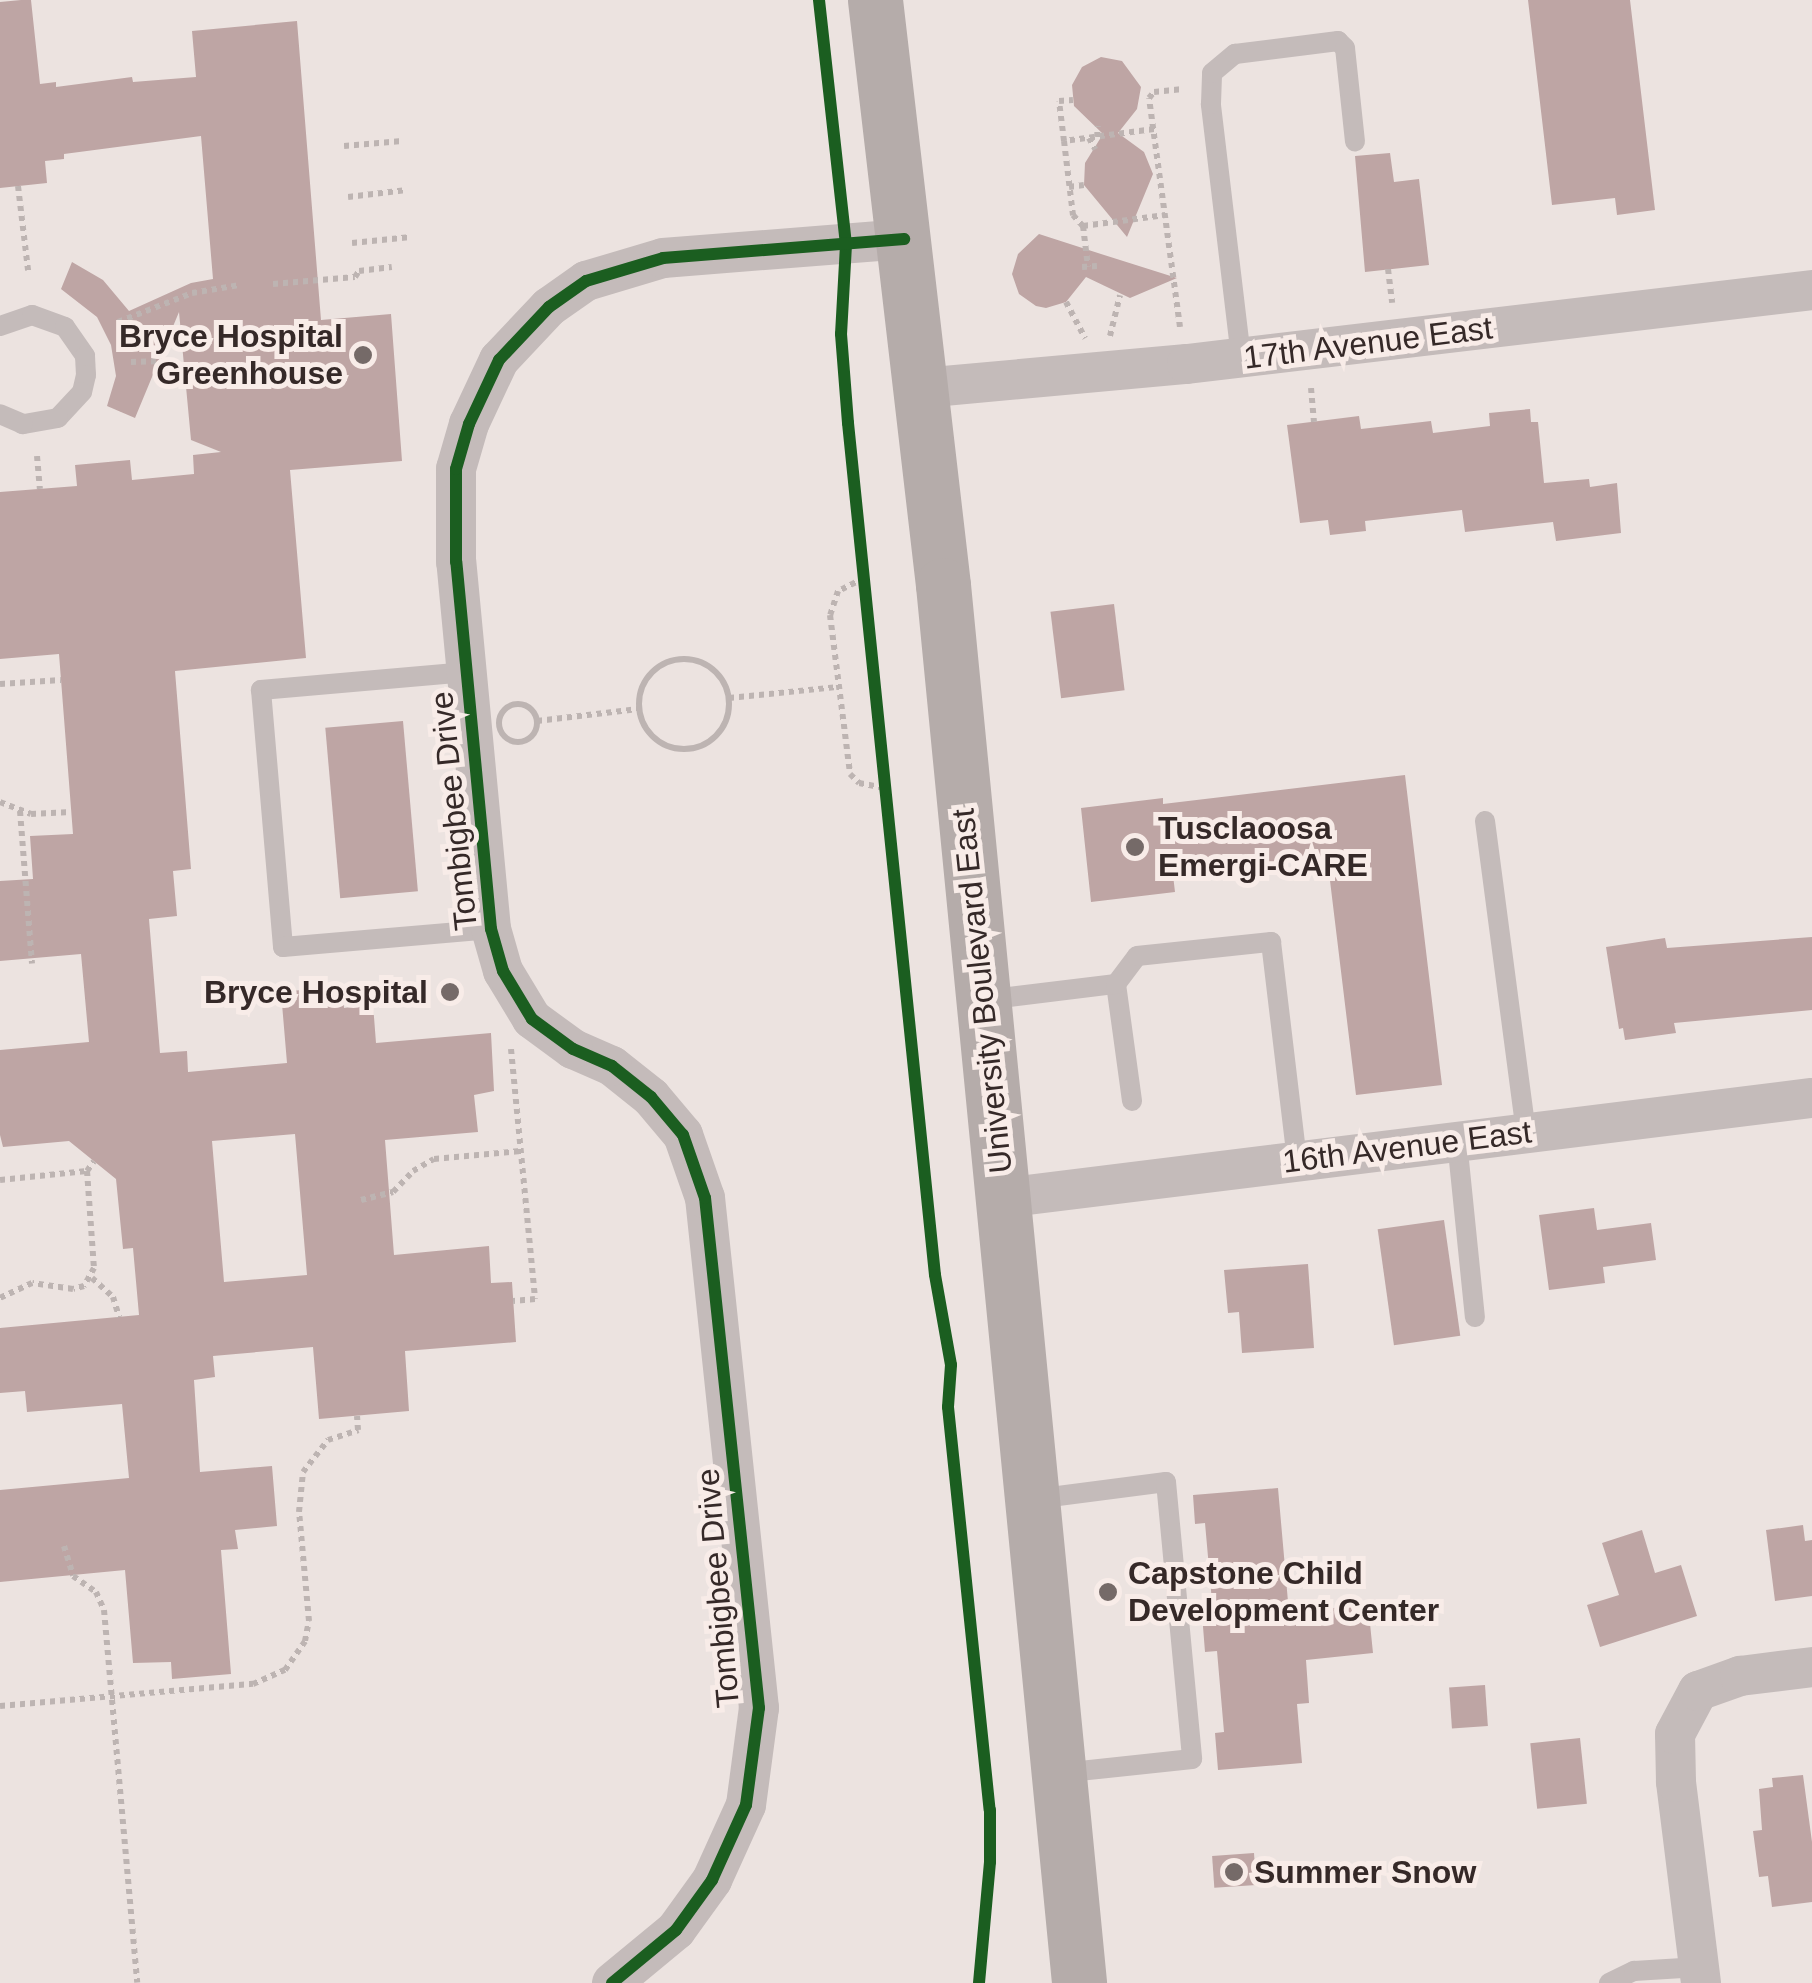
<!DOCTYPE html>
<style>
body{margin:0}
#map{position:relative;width:1812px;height:1983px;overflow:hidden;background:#ece3e0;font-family:Helvetica,sans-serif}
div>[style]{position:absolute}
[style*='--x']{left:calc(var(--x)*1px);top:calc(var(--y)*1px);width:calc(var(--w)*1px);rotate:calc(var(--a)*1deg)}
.building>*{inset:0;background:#bea5a4;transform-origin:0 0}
.path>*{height:6px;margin-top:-3px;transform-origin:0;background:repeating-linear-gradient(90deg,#bdb4b2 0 5px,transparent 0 10px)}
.path>.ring{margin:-3px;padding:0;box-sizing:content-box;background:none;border:6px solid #bdb4b2;border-radius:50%}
.lane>*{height:20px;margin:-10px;padding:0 10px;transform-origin:10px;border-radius:10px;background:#c4bbba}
.street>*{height:40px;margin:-20px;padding:0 20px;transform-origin:20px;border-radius:20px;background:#c4bbba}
.secondary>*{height:55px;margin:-27.5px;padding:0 27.5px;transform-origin:27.5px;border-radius:27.5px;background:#b5acaa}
.cycleway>*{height:12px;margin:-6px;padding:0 6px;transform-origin:6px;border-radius:6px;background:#1b5e20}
.dots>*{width:28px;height:28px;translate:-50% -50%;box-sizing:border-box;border:5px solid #f8ece8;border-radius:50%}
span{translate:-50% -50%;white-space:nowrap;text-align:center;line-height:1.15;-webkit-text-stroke:10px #f8ece8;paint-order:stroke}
.poi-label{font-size:32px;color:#352928;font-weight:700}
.right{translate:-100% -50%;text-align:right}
.left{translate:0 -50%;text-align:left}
.street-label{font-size:32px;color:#352928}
</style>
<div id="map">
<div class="building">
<div style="clip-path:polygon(evenodd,21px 0,31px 0,40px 84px,56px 82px,56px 87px,132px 77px,133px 82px,196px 77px,192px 31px,297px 21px,321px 320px,391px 314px,402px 461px,290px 470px,306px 658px,175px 671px,191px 869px,173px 871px,177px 916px,149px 919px,160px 1053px,187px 1051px,188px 1072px,287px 1063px,281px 992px,342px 986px,344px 1008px,373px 1004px,376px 1043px,491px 1033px,494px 1091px,474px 1095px,478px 1132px,385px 1140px,394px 1255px,489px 1246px,491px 1283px,512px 1282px,516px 1342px,405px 1351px,409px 1411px,319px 1419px,313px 1347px,213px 1356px,215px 1377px,194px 1380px,200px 1472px,272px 1466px,277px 1526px,235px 1530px,238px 1549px,221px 1550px,231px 1674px,172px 1679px,171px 1662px,133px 1663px,125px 1570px,0 1582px,0 1490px,129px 1478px,122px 1404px,27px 1412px,25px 1391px,0 1393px,0 1328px,139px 1315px,133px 1248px,123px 1249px,116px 1179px,69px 1141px,3px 1147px,0 1135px,0 1050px,89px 1042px,81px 954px,0 961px,0 881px,33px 879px,30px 836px,73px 834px,59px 654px,0 659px,0 492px,77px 486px,75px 465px,130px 460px,132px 480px,194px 474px,193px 455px,221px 452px,191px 440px,179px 312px,135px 418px,107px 406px,116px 376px,111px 345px,97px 317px,61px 289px,72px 262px,103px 280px,129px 311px,191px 283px,213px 279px,201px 136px,64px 154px,64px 159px,45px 161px,47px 183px,0 188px,0 2px,21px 0,295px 1134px,307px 1275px,224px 1282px,212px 1141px,295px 1134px)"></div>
<div style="clip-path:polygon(1528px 0,1630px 0,1655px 210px,1617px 215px,1615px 198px,1552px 205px)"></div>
<div style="clip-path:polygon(1101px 57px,1122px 61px,1141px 87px,1137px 109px,1118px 133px,1144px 152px,1153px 174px,1127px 237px,1084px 185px,1085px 163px,1103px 134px,1074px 106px,1072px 85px,1082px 67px)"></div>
<div style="clip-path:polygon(1390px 153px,1394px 182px,1419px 179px,1429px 265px,1365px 272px,1355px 156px)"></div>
<div style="clip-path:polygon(1039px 234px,1101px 254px,1177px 278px,1130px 298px,1086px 277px,1066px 302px,1046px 308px,1036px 306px,1019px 294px,1012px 274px,1018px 254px)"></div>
<div style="clip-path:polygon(1530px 409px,1531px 422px,1538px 422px,1544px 483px,1589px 479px,1590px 487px,1617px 483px,1621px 533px,1556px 541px,1553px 522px,1465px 532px,1462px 510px,1365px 521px,1366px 531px,1330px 535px,1328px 520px,1300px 523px,1287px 425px,1359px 416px,1361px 429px,1431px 421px,1433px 433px,1490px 426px,1489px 413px)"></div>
<div style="left:1114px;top:604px;width:87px;height:64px;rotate:83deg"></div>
<div style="left:403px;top:721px;width:171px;height:78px;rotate:85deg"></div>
<div style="clip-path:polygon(1405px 775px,1442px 1085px,1356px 1095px,1327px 856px,1173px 875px,1175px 892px,1091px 902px,1081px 808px,1163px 798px,1163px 804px)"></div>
<div style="clip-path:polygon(1812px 937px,1812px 1010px,1674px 1023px,1676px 1033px,1625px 1040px,1623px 1028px,1619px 1029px,1606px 947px,1665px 938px,1667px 948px)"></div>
<div style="clip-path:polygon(1594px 1208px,1597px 1230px,1651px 1223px,1656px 1260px,1603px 1267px,1605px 1283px,1549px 1290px,1539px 1215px)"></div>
<div style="left:1444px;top:1220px;width:117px;height:67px;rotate:82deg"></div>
<div style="clip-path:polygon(1308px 1264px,1314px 1348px,1242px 1353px,1239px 1312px,1228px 1313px,1224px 1270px)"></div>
<div style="clip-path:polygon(1278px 1488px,1289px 1613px,1368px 1604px,1373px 1653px,1306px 1660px,1309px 1703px,1297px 1704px,1302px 1763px,1218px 1770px,1215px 1733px,1224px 1732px,1217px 1651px,1205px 1652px,1202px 1614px,1213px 1613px,1205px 1523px,1195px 1524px,1193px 1495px)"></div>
<div style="clip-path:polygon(1803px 1525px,1805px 1541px,1812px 1540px,1812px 1596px,1775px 1601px,1766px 1530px)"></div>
<div style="clip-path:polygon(1642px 1530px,1655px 1573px,1681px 1565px,1697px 1616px,1600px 1647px,1587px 1605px,1619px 1595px,1602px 1543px)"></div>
<div style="left:1485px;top:1685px;width:41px;height:36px;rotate:86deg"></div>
<div style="left:1580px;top:1738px;width:66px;height:50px;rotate:84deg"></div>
<div style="clip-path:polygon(1803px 1775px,1812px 1842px,1812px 1902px,1772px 1907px,1768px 1876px,1759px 1877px,1753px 1831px,1762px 1830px,1759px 1789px,1773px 1787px,1772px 1778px)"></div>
<div style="left:1254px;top:1853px;width:32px;height:42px;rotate:86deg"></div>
</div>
<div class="path">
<div style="--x:1154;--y:129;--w:91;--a:172.4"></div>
<div style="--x:1064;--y:141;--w:75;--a:83.1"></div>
<div style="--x:1073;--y:215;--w:15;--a:48"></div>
<div style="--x:1083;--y:226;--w:83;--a:-7.6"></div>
<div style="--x:1097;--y:137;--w:11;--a:-85"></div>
<div style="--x:1089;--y:138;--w:13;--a:61"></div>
<div style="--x:1064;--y:141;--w:40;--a:-97.1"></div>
<div style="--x:1059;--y:101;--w:14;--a:-4"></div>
<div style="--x:344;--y:146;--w:58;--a:-4.9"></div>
<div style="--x:18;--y:186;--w:85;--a:83.2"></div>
<div style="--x:1069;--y:187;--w:15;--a:-8"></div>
<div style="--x:348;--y:197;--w:59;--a:-6.8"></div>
<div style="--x:1083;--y:226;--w:41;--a:83"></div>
<div style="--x:352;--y:243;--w:59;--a:-5.8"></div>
<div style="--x:1082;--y:267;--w:15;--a:-4"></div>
<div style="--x:1388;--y:269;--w:34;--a:83"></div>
<div style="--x:273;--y:284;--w:82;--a:-4.9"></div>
<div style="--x:355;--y:277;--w:7;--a:-56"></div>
<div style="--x:359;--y:271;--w:33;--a:-7"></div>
<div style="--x:1066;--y:302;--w:41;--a:62.2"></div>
<div style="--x:118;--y:322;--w:79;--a:-21.4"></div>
<div style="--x:192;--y:293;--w:49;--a:-9.5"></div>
<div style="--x:1180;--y:327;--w:231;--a:-97.7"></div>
<div style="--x:1149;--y:98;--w:8;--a:-50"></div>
<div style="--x:1154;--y:92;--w:29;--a:-6"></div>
<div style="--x:1110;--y:336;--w:42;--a:-76.3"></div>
<div style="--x:131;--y:362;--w:32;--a:-2"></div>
<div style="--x:1311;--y:388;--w:34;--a:85"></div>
<div style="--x:37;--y:456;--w:33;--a:85"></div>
<div style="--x:864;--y:578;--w:29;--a:153"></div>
<div style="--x:838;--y:591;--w:25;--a:108"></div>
<div style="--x:830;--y:615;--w:160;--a:82.8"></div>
<div style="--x:850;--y:774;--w:13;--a:45"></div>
<div style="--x:859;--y:783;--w:26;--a:11"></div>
<div class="ring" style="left:639px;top:659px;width:84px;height:84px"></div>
<div style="--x:0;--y:684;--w:61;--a:-3.8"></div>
<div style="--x:729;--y:698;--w:110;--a:-5.8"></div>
<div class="ring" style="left:499px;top:704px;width:32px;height:32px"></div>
<div style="--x:537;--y:721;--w:102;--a:-6.8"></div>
<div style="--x:0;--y:802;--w:33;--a:21"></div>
<div style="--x:31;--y:814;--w:40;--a:-2.9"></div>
<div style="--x:20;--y:811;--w:153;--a:85.5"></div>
<div style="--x:511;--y:1049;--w:251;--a:84.5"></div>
<div style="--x:535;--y:1299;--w:22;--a:175"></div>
<div style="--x:87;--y:1171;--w:12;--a:-55"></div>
<div style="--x:0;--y:1180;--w:87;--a:-5.9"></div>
<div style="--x:87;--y:1171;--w:97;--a:85.9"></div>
<div style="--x:94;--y:1268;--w:21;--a:119"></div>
<div style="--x:84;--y:1286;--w:11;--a:165"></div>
<div style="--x:73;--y:1289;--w:41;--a:-171.7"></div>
<div style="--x:32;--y:1283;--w:35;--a:155"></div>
<div style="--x:361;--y:1200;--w:33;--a:-14"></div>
<div style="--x:393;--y:1192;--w:29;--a:-46"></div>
<div style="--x:413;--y:1171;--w:24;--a:-30"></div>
<div style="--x:434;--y:1159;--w:87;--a:-5.3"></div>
<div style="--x:92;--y:1278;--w:28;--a:42"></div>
<div style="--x:113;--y:1297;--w:21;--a:73"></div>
<div style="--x:64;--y:1546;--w:31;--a:73"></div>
<div style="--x:73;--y:1576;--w:28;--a:35"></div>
<div style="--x:96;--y:1592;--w:20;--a:66"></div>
<div style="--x:104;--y:1610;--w:374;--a:84.9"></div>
<div style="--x:0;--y:1706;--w:254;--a:-5"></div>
<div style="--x:253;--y:1684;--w:35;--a:-24"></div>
<div style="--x:285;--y:1670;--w:35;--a:-55"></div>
<div style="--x:305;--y:1641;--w:20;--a:-79"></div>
<div style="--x:309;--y:1621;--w:109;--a:-95.2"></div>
<div style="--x:299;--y:1512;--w:40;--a:-84.3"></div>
<div style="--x:303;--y:1472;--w:41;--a:-52"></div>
<div style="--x:328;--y:1440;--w:32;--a:-18"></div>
<div style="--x:358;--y:1430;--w:14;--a:-94"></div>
</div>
<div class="lane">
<div style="--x:0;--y:326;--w:34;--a:-19"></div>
<div style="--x:32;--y:315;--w:35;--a:20"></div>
<div style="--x:65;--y:327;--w:35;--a:55"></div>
<div style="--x:85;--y:356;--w:19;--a:87"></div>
<div style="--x:86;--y:375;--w:17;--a:103"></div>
<div style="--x:82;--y:392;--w:35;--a:133"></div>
<div style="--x:58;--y:418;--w:36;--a:170"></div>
<div style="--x:23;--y:424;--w:25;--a:-157"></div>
<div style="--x:1241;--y:357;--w:255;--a:-96.8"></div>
<div style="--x:1211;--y:104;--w:31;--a:-88"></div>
<div style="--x:1212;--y:73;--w:30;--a:-40"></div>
<div style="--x:1235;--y:54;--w:104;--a:-7.2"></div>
<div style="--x:1338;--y:41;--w:10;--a:45"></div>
<div style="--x:1345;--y:48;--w:94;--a:83.9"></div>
<div style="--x:467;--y:672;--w:207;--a:175"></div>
<div style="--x:261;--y:690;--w:258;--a:85.1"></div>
<div style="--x:283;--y:947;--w:209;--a:-4.9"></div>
<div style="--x:1485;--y:821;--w:314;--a:82.5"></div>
<div style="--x:1116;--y:984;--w:118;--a:82.2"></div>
<div style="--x:985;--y:1000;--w:132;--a:-7"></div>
<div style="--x:1116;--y:984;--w:35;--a:-53"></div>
<div style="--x:1137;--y:956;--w:135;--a:-6"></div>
<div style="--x:1271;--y:942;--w:221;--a:83.2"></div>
<div style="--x:1457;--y:1141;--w:177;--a:84.2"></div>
<div style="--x:1035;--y:1499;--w:132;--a:-7.4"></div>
<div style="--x:1166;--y:1482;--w:278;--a:84.6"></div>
<div style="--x:1192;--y:1759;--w:131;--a:173.9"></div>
<div style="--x:1609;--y:1983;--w:28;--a:-26"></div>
<div style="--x:1634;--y:1971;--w:65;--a:-3.5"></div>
</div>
<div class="street">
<div style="--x:922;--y:388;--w:266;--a:-5.2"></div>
<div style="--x:1187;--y:364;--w:629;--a:-6.75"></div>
<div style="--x:1003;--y:1198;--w:815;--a:-7.05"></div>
<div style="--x:612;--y:1983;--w:83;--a:-39.6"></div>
<div style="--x:676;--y:1930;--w:62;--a:-54.2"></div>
<div style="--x:712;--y:1880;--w:82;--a:-65.6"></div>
<div style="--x:746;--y:1805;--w:98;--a:-82.4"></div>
<div style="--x:759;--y:1708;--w:513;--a:-96.04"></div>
<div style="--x:705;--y:1198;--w:67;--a:-109.2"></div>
<div style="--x:683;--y:1135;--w:50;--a:-130.1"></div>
<div style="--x:651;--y:1097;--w:50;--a:-141.5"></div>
<div style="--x:612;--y:1066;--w:43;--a:-156.4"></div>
<div style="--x:573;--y:1049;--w:51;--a:-143.8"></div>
<div style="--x:532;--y:1019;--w:56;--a:-121.1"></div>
<div style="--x:503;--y:971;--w:44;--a:-105.9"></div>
<div style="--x:491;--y:929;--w:369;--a:-95.4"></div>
<div style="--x:456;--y:562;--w:93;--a:-90"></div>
<div style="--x:456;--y:469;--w:47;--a:-73.9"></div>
<div style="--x:469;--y:424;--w:71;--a:-64.9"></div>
<div style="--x:499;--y:360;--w:73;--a:-46.7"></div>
<div style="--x:549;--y:307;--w:45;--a:-35.1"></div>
<div style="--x:586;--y:281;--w:80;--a:-16.6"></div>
<div style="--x:663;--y:258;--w:242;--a:-4.5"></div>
<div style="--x:1701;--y:1983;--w:203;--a:-97.1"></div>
<div style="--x:1676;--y:1782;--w:48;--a:-91.2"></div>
<div style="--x:1675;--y:1734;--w:49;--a:-61.9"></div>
<div style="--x:1698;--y:1691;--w:45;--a:-19.7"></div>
<div style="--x:1740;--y:1676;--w:73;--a:-7.1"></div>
</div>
<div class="secondary">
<div style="--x:875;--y:0;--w:589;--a:83.37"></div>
<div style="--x:943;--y:585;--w:1405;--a:84.44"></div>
</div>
<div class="cycleway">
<div style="--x:819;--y:0;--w:246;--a:83.7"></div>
<div style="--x:846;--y:245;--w:89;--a:93.2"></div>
<div style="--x:841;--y:334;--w:89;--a:85.5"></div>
<div style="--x:848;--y:423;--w:856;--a:84.17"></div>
<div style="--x:935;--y:1275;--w:91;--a:79.9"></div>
<div style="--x:951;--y:1365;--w:42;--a:94.1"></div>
<div style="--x:948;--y:1407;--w:405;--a:84.1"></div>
<div style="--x:990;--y:1810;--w:52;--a:90"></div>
<div style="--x:990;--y:1862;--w:121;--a:95.2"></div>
<div style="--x:612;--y:1983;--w:83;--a:-39.6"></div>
<div style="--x:676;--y:1930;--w:62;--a:-54.2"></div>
<div style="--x:712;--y:1880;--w:82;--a:-65.6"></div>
<div style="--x:746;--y:1805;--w:98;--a:-82.4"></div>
<div style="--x:759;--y:1708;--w:513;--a:-96.04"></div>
<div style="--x:705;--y:1198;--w:67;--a:-109.2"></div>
<div style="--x:683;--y:1135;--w:50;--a:-130.1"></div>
<div style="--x:651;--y:1097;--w:50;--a:-141.5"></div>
<div style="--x:612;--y:1066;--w:43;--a:-156.4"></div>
<div style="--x:573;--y:1049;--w:51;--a:-143.8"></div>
<div style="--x:532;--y:1019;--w:56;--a:-121.1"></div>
<div style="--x:503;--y:971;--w:44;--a:-105.9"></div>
<div style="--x:491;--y:929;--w:369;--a:-95.4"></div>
<div style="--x:456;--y:562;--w:93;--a:-90"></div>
<div style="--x:456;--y:469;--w:47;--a:-73.9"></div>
<div style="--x:469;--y:424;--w:71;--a:-64.9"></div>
<div style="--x:499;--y:360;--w:73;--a:-46.7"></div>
<div style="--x:549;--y:307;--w:45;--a:-35.1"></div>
<div style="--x:586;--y:281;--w:80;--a:-16.6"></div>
<div style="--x:663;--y:258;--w:242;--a:-4.5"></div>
</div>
<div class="dots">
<div style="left:363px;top:355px;background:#756a68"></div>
<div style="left:1135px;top:847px;background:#756a68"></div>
<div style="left:450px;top:992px;background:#756a68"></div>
<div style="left:1108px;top:1592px;background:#756a68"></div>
<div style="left:1234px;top:1872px;background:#756a68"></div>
</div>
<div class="poi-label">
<span class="right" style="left:343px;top:355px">Bryce Hospital<br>Greenhouse</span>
<span class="left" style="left:1158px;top:847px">Tusclaoosa<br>Emergi-CARE</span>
<span class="right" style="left:428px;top:992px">Bryce Hospital</span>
<span class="left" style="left:1128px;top:1592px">Capstone Child<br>Development Center</span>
<span class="left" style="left:1254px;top:1872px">Summer Snow</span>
</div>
<div class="street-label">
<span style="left:1368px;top:343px;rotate:-7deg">17th Avenue East</span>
<span style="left:454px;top:811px;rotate:-96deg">Tombigbee Drive</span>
<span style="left:982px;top:991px;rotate:-96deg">University Boulevard East</span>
<span style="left:1407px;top:1147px;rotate:-7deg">16th Avenue East</span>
<span style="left:718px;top:1588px;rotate:-95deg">Tombigbee Drive</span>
</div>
</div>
